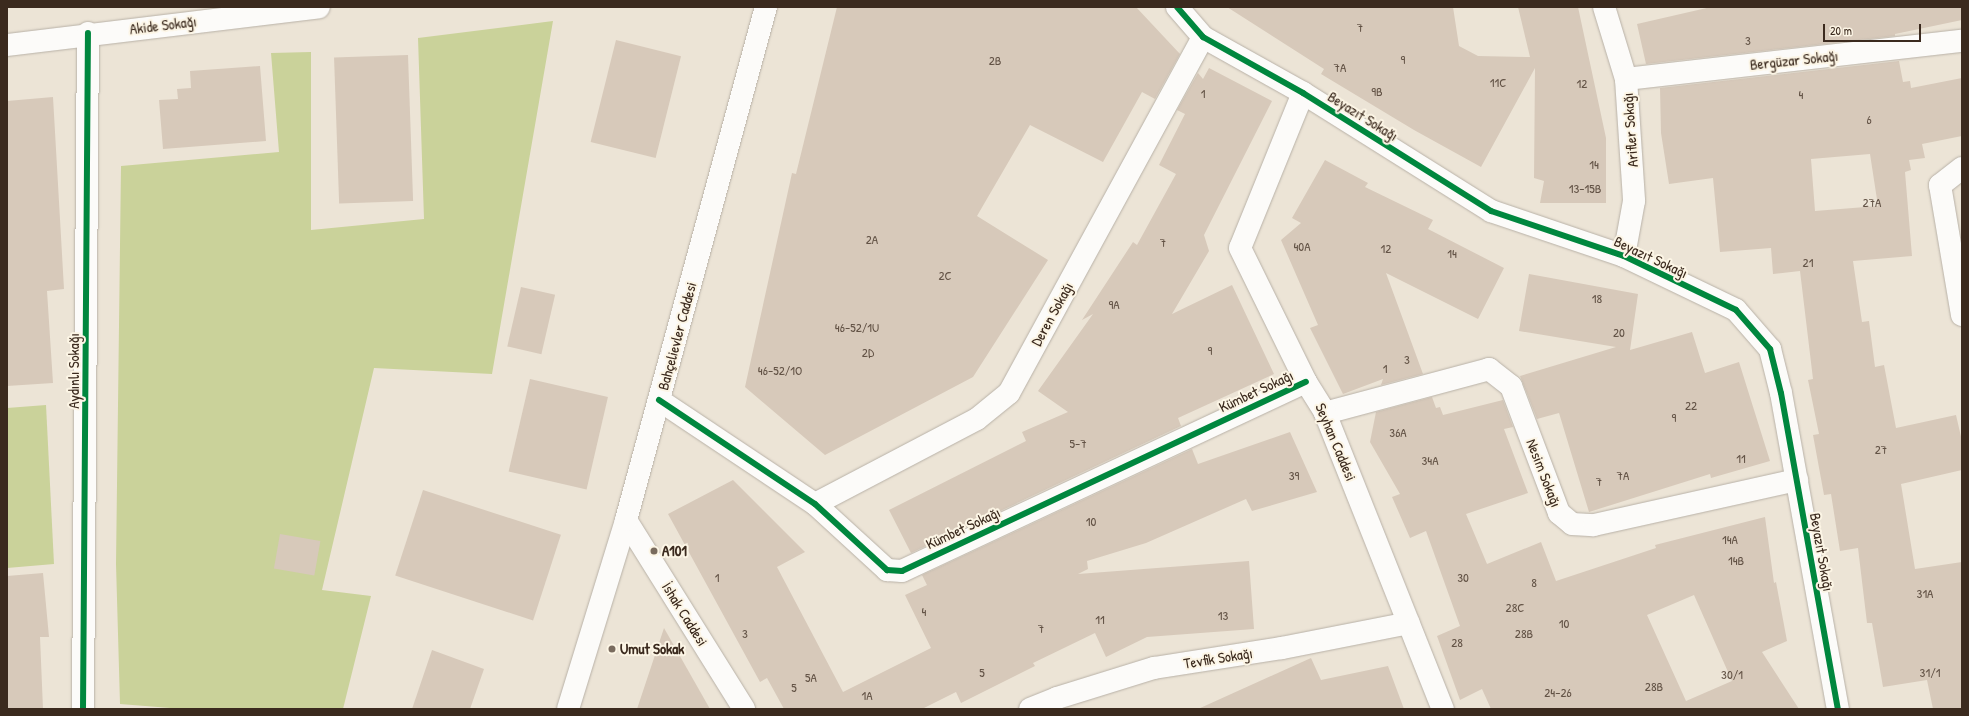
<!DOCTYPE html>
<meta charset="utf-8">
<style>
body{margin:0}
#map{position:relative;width:1969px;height:716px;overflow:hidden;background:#ece4d6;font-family:"Patrick Hand",sans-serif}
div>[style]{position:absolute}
.green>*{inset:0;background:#cad29a}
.building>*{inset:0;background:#d7c9ba;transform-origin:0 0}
.roads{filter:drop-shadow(0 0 1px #b8b1a7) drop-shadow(0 0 1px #b8b1a7)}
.minor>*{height:22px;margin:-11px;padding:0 11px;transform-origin:11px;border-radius:11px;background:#fcfbf9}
.tertiary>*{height:22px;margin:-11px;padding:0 11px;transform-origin:11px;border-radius:11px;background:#fcfbf9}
.secondary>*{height:22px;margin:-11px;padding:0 11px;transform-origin:11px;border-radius:11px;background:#fcfbf9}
.cycleway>*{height:6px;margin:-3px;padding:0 3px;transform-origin:3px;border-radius:3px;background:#00873e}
.dots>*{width:11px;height:11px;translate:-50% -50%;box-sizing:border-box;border:2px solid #fcf5e5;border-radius:50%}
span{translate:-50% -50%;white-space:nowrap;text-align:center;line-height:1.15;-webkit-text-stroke:4px #fcf5e5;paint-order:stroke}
.number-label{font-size:13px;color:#625245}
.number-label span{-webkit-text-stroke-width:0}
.street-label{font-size:15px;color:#3b2a1e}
.poi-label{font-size:15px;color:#3b2a1e;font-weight:700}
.left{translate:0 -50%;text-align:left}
.frame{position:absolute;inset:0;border:8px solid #3b2a1e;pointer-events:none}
.scale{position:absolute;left:1823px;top:24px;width:98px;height:18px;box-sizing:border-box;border:2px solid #3b2a1e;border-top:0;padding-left:5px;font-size:12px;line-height:14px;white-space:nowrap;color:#3b2a1e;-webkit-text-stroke:3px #fcf5e5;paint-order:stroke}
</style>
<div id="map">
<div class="green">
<div style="clip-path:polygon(553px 21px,492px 374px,374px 368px,322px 590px,371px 596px,343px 709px,183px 709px,120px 704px,116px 564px,121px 166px,279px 152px,271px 53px,311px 52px,311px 230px,424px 219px,418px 38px)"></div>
<div style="clip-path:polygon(46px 405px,54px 564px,7px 568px,7px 408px)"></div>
</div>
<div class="building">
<div style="clip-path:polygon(837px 7px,1136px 7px,1180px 54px,1155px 99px,1142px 92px,1103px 162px,1030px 125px,977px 216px,1048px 260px,973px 377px,825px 455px,745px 387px,792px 173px,796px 174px)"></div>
<div style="clip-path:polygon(1227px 7px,1453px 7px,1459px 46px,1478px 56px,1530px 57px,1518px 7px,1578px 7px,1606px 138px,1606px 203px,1540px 203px,1544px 181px,1534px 178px,1535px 68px,1481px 167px,1414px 130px,1321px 74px,1324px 69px)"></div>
<div style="clip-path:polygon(1711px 7px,1962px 7px,1962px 20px,1895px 34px,1895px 36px,1646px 64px,1637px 24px)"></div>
<div style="left:616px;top:40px;width:67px;height:105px;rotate:14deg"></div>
<div style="left:408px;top:55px;width:146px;height:74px;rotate:88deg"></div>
<div style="clip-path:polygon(evenodd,1899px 61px,1903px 82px,1910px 81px,1911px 88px,1962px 78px,1962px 136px,1922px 144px,1925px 158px,1909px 160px,1911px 170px,1905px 172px,1912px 256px,1853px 261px,1862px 322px,1869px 321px,1875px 367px,1884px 365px,1896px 428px,1956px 415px,1962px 441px,1962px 470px,1901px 484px,1915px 569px,1962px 562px,1962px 709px,1933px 709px,1927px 680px,1883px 687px,1872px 623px,1867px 623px,1858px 548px,1840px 551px,1831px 494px,1824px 495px,1813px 435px,1819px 434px,1808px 380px,1813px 379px,1800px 271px,1773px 274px,1771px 248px,1720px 252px,1713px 178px,1669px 184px,1661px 133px,1660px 88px,1899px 61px,1870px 154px,1878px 206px,1815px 211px,1811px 159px,1870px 154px)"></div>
<div style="clip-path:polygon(260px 66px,266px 141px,163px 149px,159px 100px,178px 99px,177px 89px,191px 88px,190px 71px)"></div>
<div style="clip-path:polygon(1209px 68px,1272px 101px,1204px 235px,1209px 251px,1172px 314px,1232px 285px,1274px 374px,1178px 418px,1181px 426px,911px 553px,889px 510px,1026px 441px,1022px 432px,1068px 412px,1038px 391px,1093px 314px,1082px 320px,1133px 242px,1137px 245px,1176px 174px,1159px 165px,1185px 114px,1177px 110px,1198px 73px,1203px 79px)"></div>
<div style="clip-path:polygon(53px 97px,64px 289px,47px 291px,53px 383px,7px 386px,7px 101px)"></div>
<div style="clip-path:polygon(1325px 160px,1368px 183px,1365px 187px,1433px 220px,1428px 229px,1504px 268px,1478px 319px,1386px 273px,1423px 374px,1381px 385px,1383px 379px,1343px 394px,1310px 328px,1318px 325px,1281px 240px,1301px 223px,1292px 218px)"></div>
<div style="clip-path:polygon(1529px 274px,1638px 294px,1630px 350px,1692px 332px,1705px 373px,1739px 362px,1770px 461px,1711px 478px,1710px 474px,1589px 512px,1559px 413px,1537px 419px,1520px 376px,1616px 347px,1519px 331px)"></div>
<div style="left:521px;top:287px;width:35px;height:61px;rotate:13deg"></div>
<div style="left:530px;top:379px;width:80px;height:95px;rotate:13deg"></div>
<div style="clip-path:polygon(evenodd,1432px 397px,1436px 408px,1440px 407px,1443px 415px,1503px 400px,1513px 427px,1504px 429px,1528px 493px,1466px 514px,1487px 564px,1541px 542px,1556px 581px,1656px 548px,1655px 545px,1765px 517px,1774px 583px,1776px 582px,1787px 641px,1762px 652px,1799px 709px,1491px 709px,1482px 689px,1460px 700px,1437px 636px,1460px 626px,1426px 531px,1410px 538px,1392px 497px,1400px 494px,1370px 442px,1376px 412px,1432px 397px,1694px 595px,1732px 681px,1686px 701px,1647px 615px,1694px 595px)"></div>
<div style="clip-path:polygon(1290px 432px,1317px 492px,1252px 511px,1246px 499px,1146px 543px,1087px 561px,1088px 569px,1078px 574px,1249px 561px,1254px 629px,1147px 637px,1106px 657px,1095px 633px,1033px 663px,1035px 666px,961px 703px,956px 692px,922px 709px,784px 709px,767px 678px,760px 682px,668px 514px,733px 480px,805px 552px,777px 567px,843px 692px,931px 648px,905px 595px,927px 585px,922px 575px,1192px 449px,1198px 464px)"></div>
<div style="left:423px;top:490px;width:145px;height:90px;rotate:18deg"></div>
<div style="left:280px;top:534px;width:41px;height:35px;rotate:10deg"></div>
<div style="clip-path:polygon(43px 573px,49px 637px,40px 637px,43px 709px,7px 709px,7px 576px)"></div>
<div style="clip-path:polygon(664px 628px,710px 709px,637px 709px)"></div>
<div style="clip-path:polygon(432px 650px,484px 669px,470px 709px,412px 709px)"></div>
<div style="clip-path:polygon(1311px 658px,1321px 680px,1388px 666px,1404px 709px,1198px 709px)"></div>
</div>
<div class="roads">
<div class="minor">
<div style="left:1604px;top:7px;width:75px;rotate:73deg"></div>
<div style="left:1626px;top:79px;width:122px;rotate:86.2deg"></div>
<div style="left:1634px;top:201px;width:56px;rotate:100.3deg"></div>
<div style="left:7px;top:45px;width:314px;rotate:-6.9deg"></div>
<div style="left:1626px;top:79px;width:338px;rotate:-6.5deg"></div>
<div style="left:1303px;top:93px;width:222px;rotate:32.1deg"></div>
<div style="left:1491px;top:211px;width:140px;rotate:18.7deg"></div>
<div style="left:1624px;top:256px;width:124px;rotate:25.7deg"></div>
<div style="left:1736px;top:310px;width:52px;rotate:48.9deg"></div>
<div style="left:1770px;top:349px;width:45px;rotate:76deg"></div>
<div style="left:1781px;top:393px;width:321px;rotate:79.8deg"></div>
<div style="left:1962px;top:168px;width:28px;rotate:142deg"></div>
<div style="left:1940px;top:185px;width:132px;rotate:80.4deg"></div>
<div style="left:659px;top:400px;width:187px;rotate:33.7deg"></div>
<div style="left:815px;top:504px;width:98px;rotate:42.5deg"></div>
<div style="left:887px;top:570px;width:15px;rotate:4deg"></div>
<div style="left:902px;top:571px;width:446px;rotate:-25.1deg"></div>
<div style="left:1325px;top:413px;width:170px;rotate:-15deg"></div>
<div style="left:1489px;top:369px;width:28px;rotate:38deg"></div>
<div style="left:1511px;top:386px;width:136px;rotate:69.3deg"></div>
<div style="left:1559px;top:513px;width:17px;rotate:40deg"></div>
<div style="left:1572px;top:524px;width:22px;rotate:3deg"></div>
<div style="left:1594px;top:525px;width:208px;rotate:-12.5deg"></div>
<div style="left:815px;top:504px;width:183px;rotate:-27.7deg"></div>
<div style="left:977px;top:419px;width:41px;rotate:-39.1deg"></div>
<div style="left:1009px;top:393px;width:405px;rotate:-61.4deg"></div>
<div style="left:83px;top:709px;width:676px;rotate:-89.58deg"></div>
<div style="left:1030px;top:709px;width:29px;rotate:-22deg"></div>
<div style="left:1057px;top:698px;width:102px;rotate:-17.2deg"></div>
<div style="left:1154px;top:668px;width:130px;rotate:-8.9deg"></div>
<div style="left:1282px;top:648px;width:129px;rotate:-11.1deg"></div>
</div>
<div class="tertiary">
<div style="left:1177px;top:7px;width:40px;rotate:49deg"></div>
<div style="left:1203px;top:37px;width:115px;rotate:29.2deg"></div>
<div style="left:1303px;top:93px;width:167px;rotate:112.1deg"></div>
<div style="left:1240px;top:248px;width:149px;rotate:63.8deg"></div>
<div style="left:1306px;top:382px;width:36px;rotate:58deg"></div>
<div style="left:1325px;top:413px;width:319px;rotate:68.3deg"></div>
<div style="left:626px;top:520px;width:223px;rotate:58deg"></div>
</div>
<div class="secondary">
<div style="left:568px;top:709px;width:198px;rotate:-72.9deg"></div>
<div style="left:626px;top:520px;width:532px;rotate:-74.74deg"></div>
</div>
</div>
<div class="cycleway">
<div style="left:1177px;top:7px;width:40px;rotate:49deg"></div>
<div style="left:1203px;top:37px;width:115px;rotate:29.2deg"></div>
<div style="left:1303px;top:93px;width:222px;rotate:32.1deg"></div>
<div style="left:1491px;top:211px;width:140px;rotate:18.7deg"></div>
<div style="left:1624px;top:256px;width:124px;rotate:25.7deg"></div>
<div style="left:1736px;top:310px;width:52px;rotate:48.9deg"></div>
<div style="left:1770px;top:349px;width:45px;rotate:76deg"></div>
<div style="left:1781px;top:393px;width:321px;rotate:79.8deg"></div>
<div style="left:659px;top:400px;width:187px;rotate:33.7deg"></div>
<div style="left:815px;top:504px;width:98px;rotate:42.5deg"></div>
<div style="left:887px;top:570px;width:15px;rotate:4deg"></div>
<div style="left:902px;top:571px;width:446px;rotate:-25.1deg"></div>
<div style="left:83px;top:709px;width:676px;rotate:-89.58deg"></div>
</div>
<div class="dots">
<div style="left:654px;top:551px;background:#796b5e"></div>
<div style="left:612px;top:649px;background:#796b5e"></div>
</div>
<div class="number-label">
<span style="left:1360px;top:27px">7</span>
<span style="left:1748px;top:40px">3</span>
<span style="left:1403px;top:59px">9</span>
<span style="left:995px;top:60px">2B</span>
<span style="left:1340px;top:67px">7A</span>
<span style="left:1498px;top:82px">11C</span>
<span style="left:1582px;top:83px">12</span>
<span style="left:1377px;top:91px">9B</span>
<span style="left:1203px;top:93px">1</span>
<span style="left:1801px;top:94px">4</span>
<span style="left:1869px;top:119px">6</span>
<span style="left:1594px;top:164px">14</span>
<span style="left:1585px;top:188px">13-15B</span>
<span style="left:1872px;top:202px">27A</span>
<span style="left:872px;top:239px">2A</span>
<span style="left:1163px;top:242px">7</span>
<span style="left:1302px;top:246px">40A</span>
<span style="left:1386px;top:248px">12</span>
<span style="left:1452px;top:253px">14</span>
<span style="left:1808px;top:262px">21</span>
<span style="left:945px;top:275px">2C</span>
<span style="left:1597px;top:298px">18</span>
<span style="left:1114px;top:304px">9A</span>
<span style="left:857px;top:327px">46-52/1U</span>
<span style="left:1619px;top:332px">20</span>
<span style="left:1210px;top:350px">9</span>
<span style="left:868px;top:352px">2D</span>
<span style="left:1407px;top:359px">3</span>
<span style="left:1385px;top:368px">1</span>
<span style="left:780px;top:370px">46-52/1O</span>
<span style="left:1691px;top:405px">22</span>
<span style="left:1674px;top:417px">9</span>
<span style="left:1398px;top:432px">36A</span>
<span style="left:1078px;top:443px">5-7</span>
<span style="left:1881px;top:449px">27</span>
<span style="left:1741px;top:458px">11</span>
<span style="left:1430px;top:460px">34A</span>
<span style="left:1294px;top:475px">39</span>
<span style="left:1623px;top:475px">7A</span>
<span style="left:1599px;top:481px">7</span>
<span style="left:1091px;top:521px">10</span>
<span style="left:1730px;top:539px">14A</span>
<span style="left:1736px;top:560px">14B</span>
<span style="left:717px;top:577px">1</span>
<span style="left:1463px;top:577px">30</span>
<span style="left:1534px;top:582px">8</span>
<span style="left:1925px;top:593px">31A</span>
<span style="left:1515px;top:607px">28C</span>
<span style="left:924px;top:611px">4</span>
<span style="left:1223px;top:615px">13</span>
<span style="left:1100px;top:619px">11</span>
<span style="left:1564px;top:623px">10</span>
<span style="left:1041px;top:628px">7</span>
<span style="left:745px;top:633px">3</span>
<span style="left:1524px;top:633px">28B</span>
<span style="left:1457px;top:642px">28</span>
<span style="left:982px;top:672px">5</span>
<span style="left:1930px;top:672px">31/1</span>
<span style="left:1732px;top:674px">30/1</span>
<span style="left:811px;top:677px">5A</span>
<span style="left:1654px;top:686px">28B</span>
<span style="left:794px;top:687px">5</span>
<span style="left:1558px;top:692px">24-26</span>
<span style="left:867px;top:695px">1A</span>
</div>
<div class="street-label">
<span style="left:163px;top:25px;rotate:-7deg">Akide Sokağı</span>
<span style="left:1794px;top:60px;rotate:-6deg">Bergüzar Sokağı</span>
<span style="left:1363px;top:116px;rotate:32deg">Beyazıt Sokağı</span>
<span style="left:1630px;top:130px;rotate:-94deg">Arifler Sokağı</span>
<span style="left:1651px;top:257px;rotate:25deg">Beyazıt Sokağı</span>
<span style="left:1052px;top:314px;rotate:-61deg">Deren Sokağı</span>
<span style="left:677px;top:336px;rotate:-75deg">Bahçelievler Caddesi</span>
<span style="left:74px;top:371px;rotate:-90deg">Aydınlı Sokağı</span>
<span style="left:1256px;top:391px;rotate:-25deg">Kümbet Sokağı</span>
<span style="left:1336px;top:442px;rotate:67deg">Seyhan Caddesi</span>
<span style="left:1544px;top:473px;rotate:69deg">Nesim Sokağı</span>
<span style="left:963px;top:528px;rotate:-25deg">Kümbet Sokağı</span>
<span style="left:1822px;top:552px;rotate:80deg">Beyazıt Sokağı</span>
<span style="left:685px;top:614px;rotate:58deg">İshak Caddesi</span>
<span style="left:1218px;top:658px;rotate:-9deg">Tevfik Sokağı</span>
</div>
<div class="poi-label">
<span class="left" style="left:662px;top:551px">A101</span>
<span class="left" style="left:620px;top:649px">Umut Sokak</span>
</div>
<div class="frame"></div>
<div class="scale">20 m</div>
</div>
